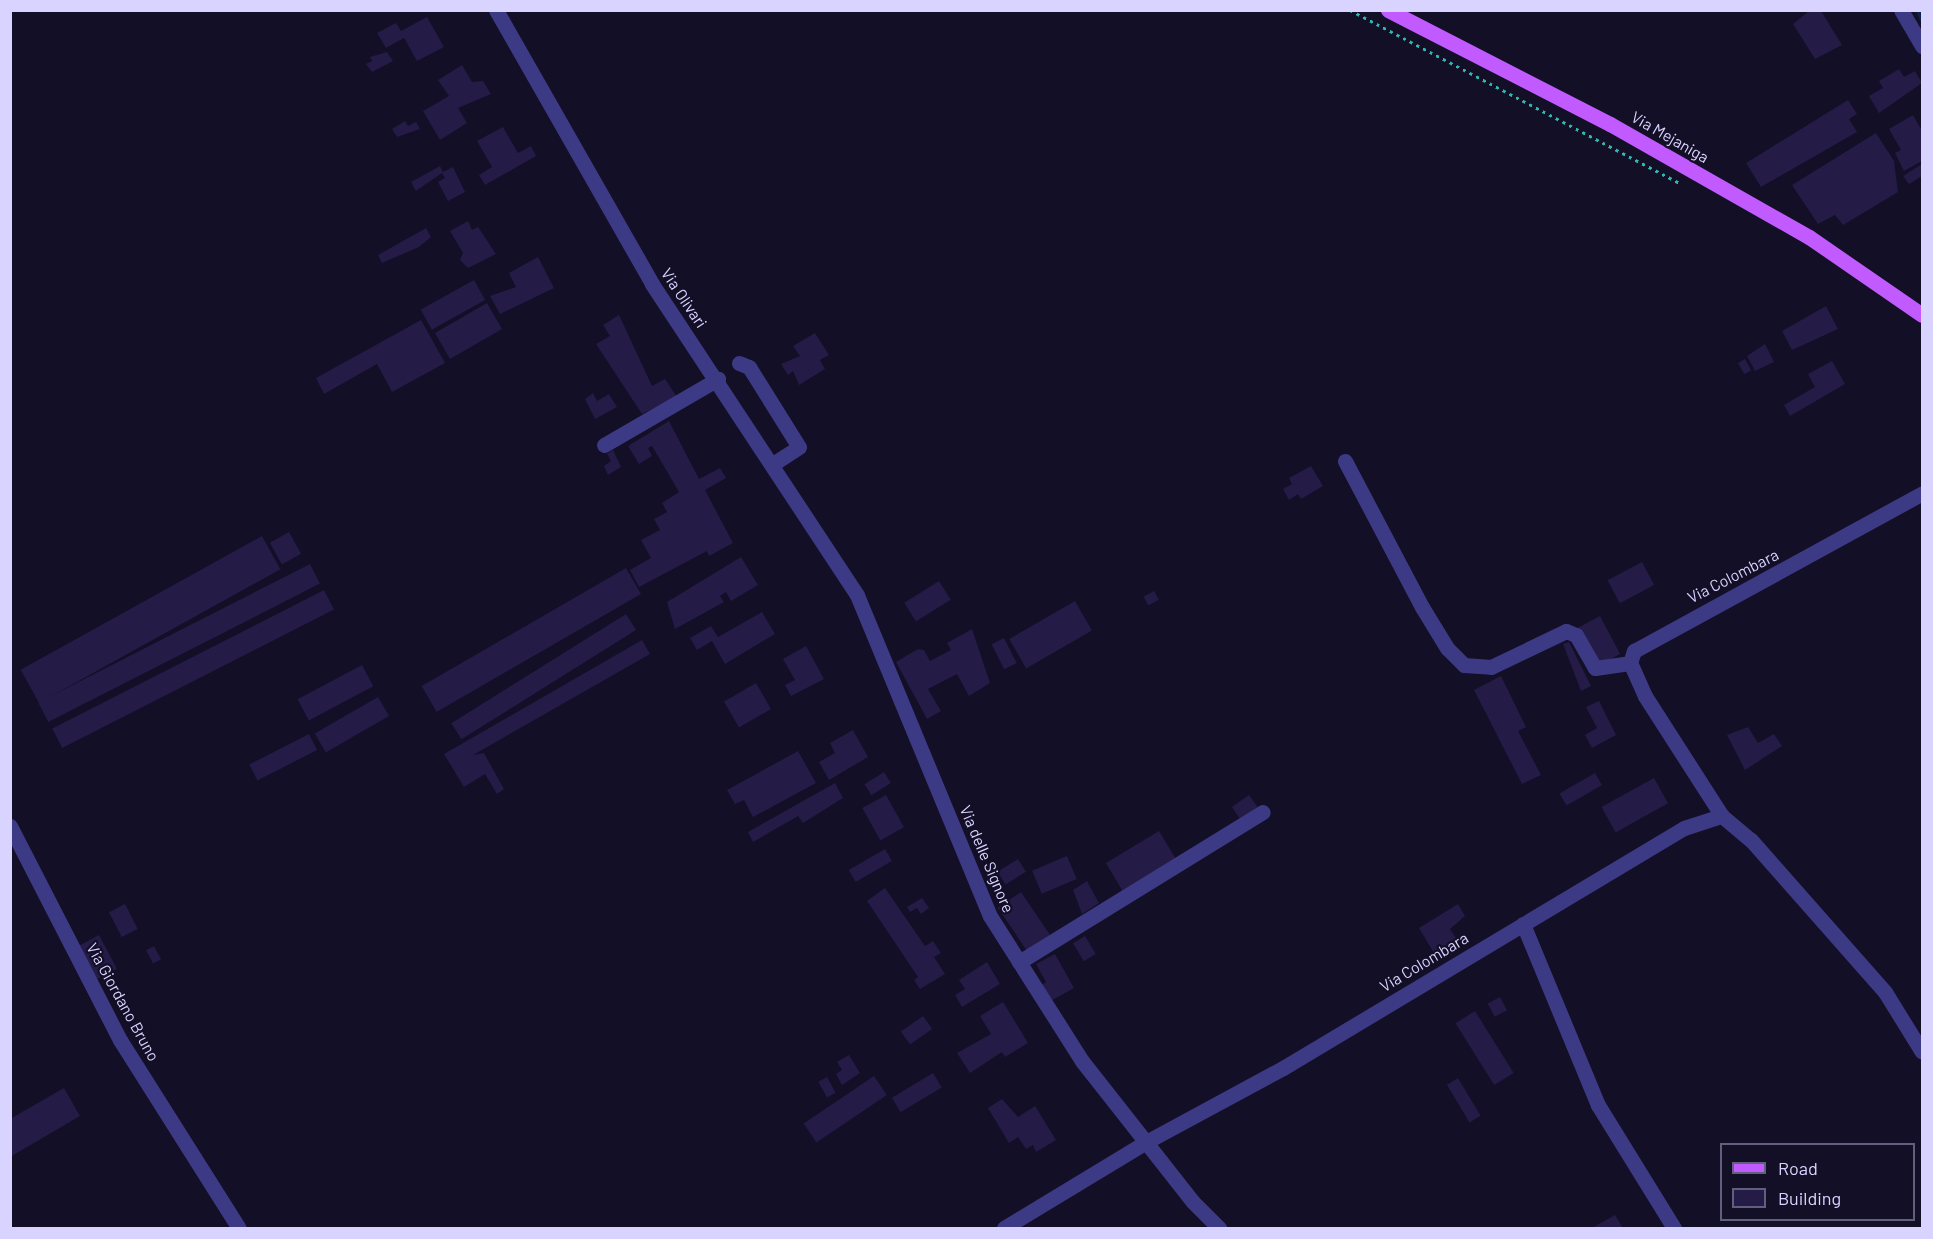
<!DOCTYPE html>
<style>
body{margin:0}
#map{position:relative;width:1933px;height:1239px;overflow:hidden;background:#130f26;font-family:Barlow,sans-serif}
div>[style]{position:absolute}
.stream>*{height:4.5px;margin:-2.25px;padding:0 2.25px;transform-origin:2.25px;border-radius:2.25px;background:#0c2248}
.building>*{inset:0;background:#241b47;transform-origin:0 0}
.path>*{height:3px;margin-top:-1.5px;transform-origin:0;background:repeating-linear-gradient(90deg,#2fb8b0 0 3px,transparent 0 7.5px)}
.minor>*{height:15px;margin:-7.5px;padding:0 7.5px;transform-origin:7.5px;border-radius:7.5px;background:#3d3a85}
.major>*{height:15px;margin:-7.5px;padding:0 7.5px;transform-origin:7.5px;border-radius:7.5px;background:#c25bff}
span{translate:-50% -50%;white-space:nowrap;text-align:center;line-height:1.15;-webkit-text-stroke:4.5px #130f26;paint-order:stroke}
.street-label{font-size:16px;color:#d9d4ff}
.frame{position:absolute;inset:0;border:12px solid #d9d4ff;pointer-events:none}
.legend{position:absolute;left:1720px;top:1143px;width:195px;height:78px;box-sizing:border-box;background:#130f26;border:2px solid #625e7d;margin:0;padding:8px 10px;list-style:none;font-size:18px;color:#d9d4ff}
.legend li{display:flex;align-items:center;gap:12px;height:30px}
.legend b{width:30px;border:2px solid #625e7d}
</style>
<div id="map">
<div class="stream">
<div style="left:1918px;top:10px;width:10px;rotate:66deg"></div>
</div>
<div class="building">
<div style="clip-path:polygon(1810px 10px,1821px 11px,1842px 45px,1815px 59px,1793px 24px)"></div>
<div style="clip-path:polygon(427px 17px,444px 47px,417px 61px,404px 38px,386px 48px,377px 33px,396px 23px,401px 31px)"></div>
<div style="clip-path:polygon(387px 52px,393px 61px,372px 72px,366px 64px,372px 61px,370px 57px)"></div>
<div style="clip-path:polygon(462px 65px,472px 82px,483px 81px,491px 94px,458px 108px,467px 123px,440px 140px,423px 111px,449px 96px,438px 80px)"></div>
<div style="clip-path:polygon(1899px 69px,1904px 77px,1915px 71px,1922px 83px,1879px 113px,1869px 96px,1883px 88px,1879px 81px)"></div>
<div style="clip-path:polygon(1848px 100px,1857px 114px,1849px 119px,1857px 132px,1761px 187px,1746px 163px)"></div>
<div style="clip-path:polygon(1913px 115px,1922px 131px,1922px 161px,1904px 171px,1895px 153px,1901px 150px,1889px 129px)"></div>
<div style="clip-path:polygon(405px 121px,408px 126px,416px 122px,420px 129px,397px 137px,392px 129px)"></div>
<div style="clip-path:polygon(503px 127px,518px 153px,531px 146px,536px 156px,485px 185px,479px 175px,492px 167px,477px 141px)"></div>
<div style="clip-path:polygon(1876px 133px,1894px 161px,1898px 192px,1843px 225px,1835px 215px,1818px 224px,1792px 185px)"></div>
<div style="clip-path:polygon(1922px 164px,1922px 176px,1909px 184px,1903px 176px)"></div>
<div style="clip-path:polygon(440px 166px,443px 172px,453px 167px,465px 192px,448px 201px,438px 182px,445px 178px,442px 173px,416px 191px,411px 182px)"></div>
<div style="clip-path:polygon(468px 221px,472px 230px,478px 227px,496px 254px,468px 268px,460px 260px,463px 253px,450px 231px)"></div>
<div style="clip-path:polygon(426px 228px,431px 237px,419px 247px,382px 263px,378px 255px)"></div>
<div style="clip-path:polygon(538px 257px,554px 288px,500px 314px,490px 296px,516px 287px,509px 273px)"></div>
<div style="left:474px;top:280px;width:23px;height:61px;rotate:61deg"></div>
<div style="left:487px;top:303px;width:30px;height:60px;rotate:60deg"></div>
<div style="clip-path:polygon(1826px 306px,1838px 329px,1792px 350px,1782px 331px)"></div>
<div style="clip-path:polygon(619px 315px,652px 386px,665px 379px,677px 397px,642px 414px,596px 344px,610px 336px,603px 325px)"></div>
<div style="clip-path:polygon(421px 320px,445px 363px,392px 392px,377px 364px,324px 394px,316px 378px)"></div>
<div style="clip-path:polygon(815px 333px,829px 355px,820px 360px,825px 369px,799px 385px,793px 371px,788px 375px,781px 364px,800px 356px,793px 346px)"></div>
<div style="clip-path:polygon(1765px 344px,1774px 362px,1755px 371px,1747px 356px)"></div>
<div style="left:1745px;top:359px;width:13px;height:8px;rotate:61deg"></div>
<div style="clip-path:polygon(1832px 361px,1845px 384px,1790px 416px,1784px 405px,1815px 387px,1808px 374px)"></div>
<div style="clip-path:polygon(593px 393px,597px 401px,609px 394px,617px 407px,595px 419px,585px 399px)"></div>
<div style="clip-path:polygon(669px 421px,699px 479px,720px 468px,726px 478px,705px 490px,733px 543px,709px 556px,707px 551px,639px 587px,630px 570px,651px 558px,641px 540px,660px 530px,654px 519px,667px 512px,662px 503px,679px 492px,652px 446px,648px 448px,652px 456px,639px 464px,628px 446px)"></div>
<div style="clip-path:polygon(613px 450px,621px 467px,608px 475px,604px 466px,611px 461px,607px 454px)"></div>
<div style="clip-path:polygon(1311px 466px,1323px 486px,1301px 499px,1298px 494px,1289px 500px,1283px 489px,1292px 484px,1289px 478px)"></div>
<div style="left:289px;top:532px;width:25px;height:22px;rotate:61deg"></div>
<div style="left:262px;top:536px;width:38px;height:276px;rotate:61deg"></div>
<div style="clip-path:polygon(741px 557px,758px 585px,731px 601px,726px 592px,720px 596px,724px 602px,675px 629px,667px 602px)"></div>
<div style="left:1642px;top:562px;width:26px;height:39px;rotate:62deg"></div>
<div style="left:310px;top:564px;width:22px;height:305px;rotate:63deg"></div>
<div style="left:626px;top:568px;width:30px;height:236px;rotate:60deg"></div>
<div style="left:939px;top:581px;width:22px;height:41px;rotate:58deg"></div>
<div style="left:324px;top:590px;width:22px;height:305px;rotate:63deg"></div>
<div style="left:1154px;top:591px;width:10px;height:12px;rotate:61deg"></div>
<div style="left:1075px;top:601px;width:34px;height:76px;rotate:60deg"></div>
<div style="clip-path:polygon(762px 612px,775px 634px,725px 664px,712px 641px,697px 650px,690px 638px,711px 626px,718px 637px)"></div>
<div style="left:626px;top:614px;width:19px;height:206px;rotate:58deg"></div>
<div style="left:1600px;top:616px;width:43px;height:26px;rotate:62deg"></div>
<div style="clip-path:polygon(972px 629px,990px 683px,969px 696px,957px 674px,928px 689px,941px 711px,927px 719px,896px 662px,918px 649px,924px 650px,930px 661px,951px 650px,947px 643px)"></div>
<div style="left:1004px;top:638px;width:28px;height:14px;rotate:63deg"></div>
<div style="clip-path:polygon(642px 640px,650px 654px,473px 755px,484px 753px,504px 789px,497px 794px,485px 774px,464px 787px,444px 754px)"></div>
<div style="clip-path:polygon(1569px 642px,1591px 686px,1581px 691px,1563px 644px)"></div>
<div style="clip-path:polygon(806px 646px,824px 679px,791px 696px,785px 685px,795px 680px,783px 659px)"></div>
<div style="left:362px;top:665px;width:24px;height:73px;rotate:62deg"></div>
<div style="clip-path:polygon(1501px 676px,1526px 727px,1518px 731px,1541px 775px,1522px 784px,1474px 690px)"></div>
<div style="left:756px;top:683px;width:30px;height:37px;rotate:60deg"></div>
<div style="left:378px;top:697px;width:22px;height:73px;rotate:60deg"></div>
<div style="clip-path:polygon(1599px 701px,1616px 735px,1592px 748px,1585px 735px,1597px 728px,1586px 707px)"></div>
<div style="clip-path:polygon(1748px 727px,1758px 743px,1774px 734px,1782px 746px,1745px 770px,1727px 735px)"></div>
<div style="clip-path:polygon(853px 730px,868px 757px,829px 780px,819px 762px,835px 753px,830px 743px)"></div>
<div style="left:309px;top:734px;width:18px;height:67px;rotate:63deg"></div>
<div style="clip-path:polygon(798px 751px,816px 783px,753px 817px,744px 800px,735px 804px,727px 790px)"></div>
<div style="left:884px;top:772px;width:13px;height:23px;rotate:58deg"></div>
<div style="left:1595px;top:773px;width:14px;height:41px;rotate:60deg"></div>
<div style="left:1654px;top:778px;width:29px;height:60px;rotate:61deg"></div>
<div style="clip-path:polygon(835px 783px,843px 798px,803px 823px,798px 816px,753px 842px,748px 832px)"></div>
<div style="left:886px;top:795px;width:37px;height:27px;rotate:61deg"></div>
<div style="left:1249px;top:795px;width:16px;height:21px;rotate:55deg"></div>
<div style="left:1159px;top:831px;width:33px;height:62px;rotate:59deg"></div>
<div style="left:885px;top:849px;width:14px;height:42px;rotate:60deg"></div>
<div style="left:1067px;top:856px;width:25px;height:38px;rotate:67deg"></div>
<div style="left:1018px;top:859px;width:15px;height:24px;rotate:58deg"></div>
<div style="clip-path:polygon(1087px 881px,1099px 903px,1082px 914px,1073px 890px)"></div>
<div style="clip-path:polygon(885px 888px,925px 946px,933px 941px,941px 953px,934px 957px,945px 974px,920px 989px,914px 980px,918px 977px,867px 901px)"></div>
<div style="left:1021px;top:892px;width:55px;height:28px;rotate:56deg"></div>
<div style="clip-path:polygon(922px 898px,929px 908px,921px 914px,917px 908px,910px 912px,907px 907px)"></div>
<div style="left:125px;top:904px;width:28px;height:18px;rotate:63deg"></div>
<div style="clip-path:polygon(1458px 904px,1465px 916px,1450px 929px,1460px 944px,1437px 958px,1419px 928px)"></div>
<div style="left:99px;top:935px;width:38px;height:27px;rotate:62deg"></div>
<div style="left:1085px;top:936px;width:21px;height:14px;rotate:59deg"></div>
<div style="left:154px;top:946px;width:15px;height:9px;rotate:62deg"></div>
<div style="clip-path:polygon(1055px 954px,1074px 988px,1049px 1002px,1040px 986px,1046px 982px,1036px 964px)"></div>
<div style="clip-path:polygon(987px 962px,1000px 984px,962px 1007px,955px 995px,965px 989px,959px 980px)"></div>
<div style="left:1500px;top:997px;width:15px;height:14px;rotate:62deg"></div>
<div style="clip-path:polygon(1003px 1002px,1028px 1043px,1005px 1057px,1002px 1052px,970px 1073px,957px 1053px,991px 1034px,980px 1016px)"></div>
<div style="left:1475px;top:1011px;width:73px;height:23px;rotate:58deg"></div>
<div style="left:923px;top:1016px;width:16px;height:27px;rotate:55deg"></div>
<div style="clip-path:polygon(849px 1055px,860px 1073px,842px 1085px,836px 1074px,842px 1070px,837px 1062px)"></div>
<div style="left:933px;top:1073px;width:17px;height:48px;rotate:59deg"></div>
<div style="left:874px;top:1076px;width:23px;height:85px;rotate:56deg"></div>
<div style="left:827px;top:1077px;width:18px;height:10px;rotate:61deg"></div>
<div style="left:1458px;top:1078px;width:44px;height:13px;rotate:59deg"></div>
<div style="clip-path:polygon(64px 1088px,80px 1116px,10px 1157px,10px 1119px)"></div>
<div style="clip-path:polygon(1002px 1099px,1018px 1117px,1035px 1106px,1056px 1140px,1036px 1152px,1033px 1145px,1026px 1149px,1018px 1137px,1009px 1143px,988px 1108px)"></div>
<div style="clip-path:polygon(1615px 1215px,1623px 1228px,1592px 1228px)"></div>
</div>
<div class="path">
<div style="left:1350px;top:10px;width:374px;rotate:27.7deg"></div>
</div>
<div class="minor">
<div style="left:496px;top:10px;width:315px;rotate:60.3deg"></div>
<div style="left:652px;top:284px;width:372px;rotate:56.6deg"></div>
<div style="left:857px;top:595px;width:347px;rotate:67.5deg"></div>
<div style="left:990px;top:916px;width:172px;rotate:57.6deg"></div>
<div style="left:1082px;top:1061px;width:179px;rotate:51.8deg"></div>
<div style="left:1193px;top:1202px;width:37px;rotate:45deg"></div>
<div style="left:1901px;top:10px;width:42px;rotate:59.7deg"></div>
<div style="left:739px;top:363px;width:11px;rotate:22deg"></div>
<div style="left:749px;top:367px;width:94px;rotate:58deg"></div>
<div style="left:799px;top:447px;width:31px;rotate:147deg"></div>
<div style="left:604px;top:445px;width:132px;rotate:-30.1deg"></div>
<div style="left:1345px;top:461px;width:165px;rotate:62.2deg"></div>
<div style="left:1422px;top:607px;width:48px;rotate:58.6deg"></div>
<div style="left:1447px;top:648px;width:24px;rotate:45deg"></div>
<div style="left:1464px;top:665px;width:27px;rotate:4deg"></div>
<div style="left:1491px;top:667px;width:83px;rotate:-25.6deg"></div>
<div style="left:1566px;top:631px;width:11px;rotate:22deg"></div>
<div style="left:1576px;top:635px;width:38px;rotate:60deg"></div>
<div style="left:1595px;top:668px;width:35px;rotate:-8deg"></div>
<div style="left:1722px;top:816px;width:143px;rotate:-122.7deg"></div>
<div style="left:1645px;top:696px;width:36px;rotate:-114deg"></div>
<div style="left:1630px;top:663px;width:13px;rotate:-72deg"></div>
<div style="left:1634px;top:651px;width:328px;rotate:-28.7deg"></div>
<div style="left:10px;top:826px;width:241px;rotate:62.8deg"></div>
<div style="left:120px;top:1040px;width:222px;rotate:57.7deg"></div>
<div style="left:1523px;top:924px;width:196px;rotate:67.5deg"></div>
<div style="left:1598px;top:1105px;width:145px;rotate:58.3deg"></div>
<div style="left:1019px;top:962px;width:286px;rotate:-31.6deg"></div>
<div style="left:1004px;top:1228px;width:166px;rotate:-31.2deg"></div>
<div style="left:1146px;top:1142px;width:156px;rotate:-28.4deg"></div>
<div style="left:1283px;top:1068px;width:467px;rotate:-30.9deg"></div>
<div style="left:1684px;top:828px;width:40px;rotate:-18deg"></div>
<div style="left:1722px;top:816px;width:38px;rotate:40deg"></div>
<div style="left:1751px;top:840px;width:203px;rotate:48.6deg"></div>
<div style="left:1885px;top:992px;width:70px;rotate:58.3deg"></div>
</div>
<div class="major">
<div style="left:1388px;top:10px;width:250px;rotate:27.2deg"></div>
<div style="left:1610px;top:124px;width:229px;rotate:29.6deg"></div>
<div style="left:1809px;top:237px;width:137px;rotate:34.6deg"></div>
</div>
<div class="street-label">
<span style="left:1670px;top:137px;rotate:30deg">Via Mejaniga</span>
<span style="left:684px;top:298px;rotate:56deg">Via Olivari</span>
<span style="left:1733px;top:576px;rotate:-27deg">Via Colombara</span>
<span style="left:987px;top:859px;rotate:67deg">Via delle Signore</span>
<span style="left:1424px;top:962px;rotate:-31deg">Via Colombara</span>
<span style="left:123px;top:1002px;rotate:61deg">Via Giordano Bruno</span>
</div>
<div class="frame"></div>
<ul class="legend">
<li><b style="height:8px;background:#c25bff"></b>Road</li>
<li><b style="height:16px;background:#241b47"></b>Building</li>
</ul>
</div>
